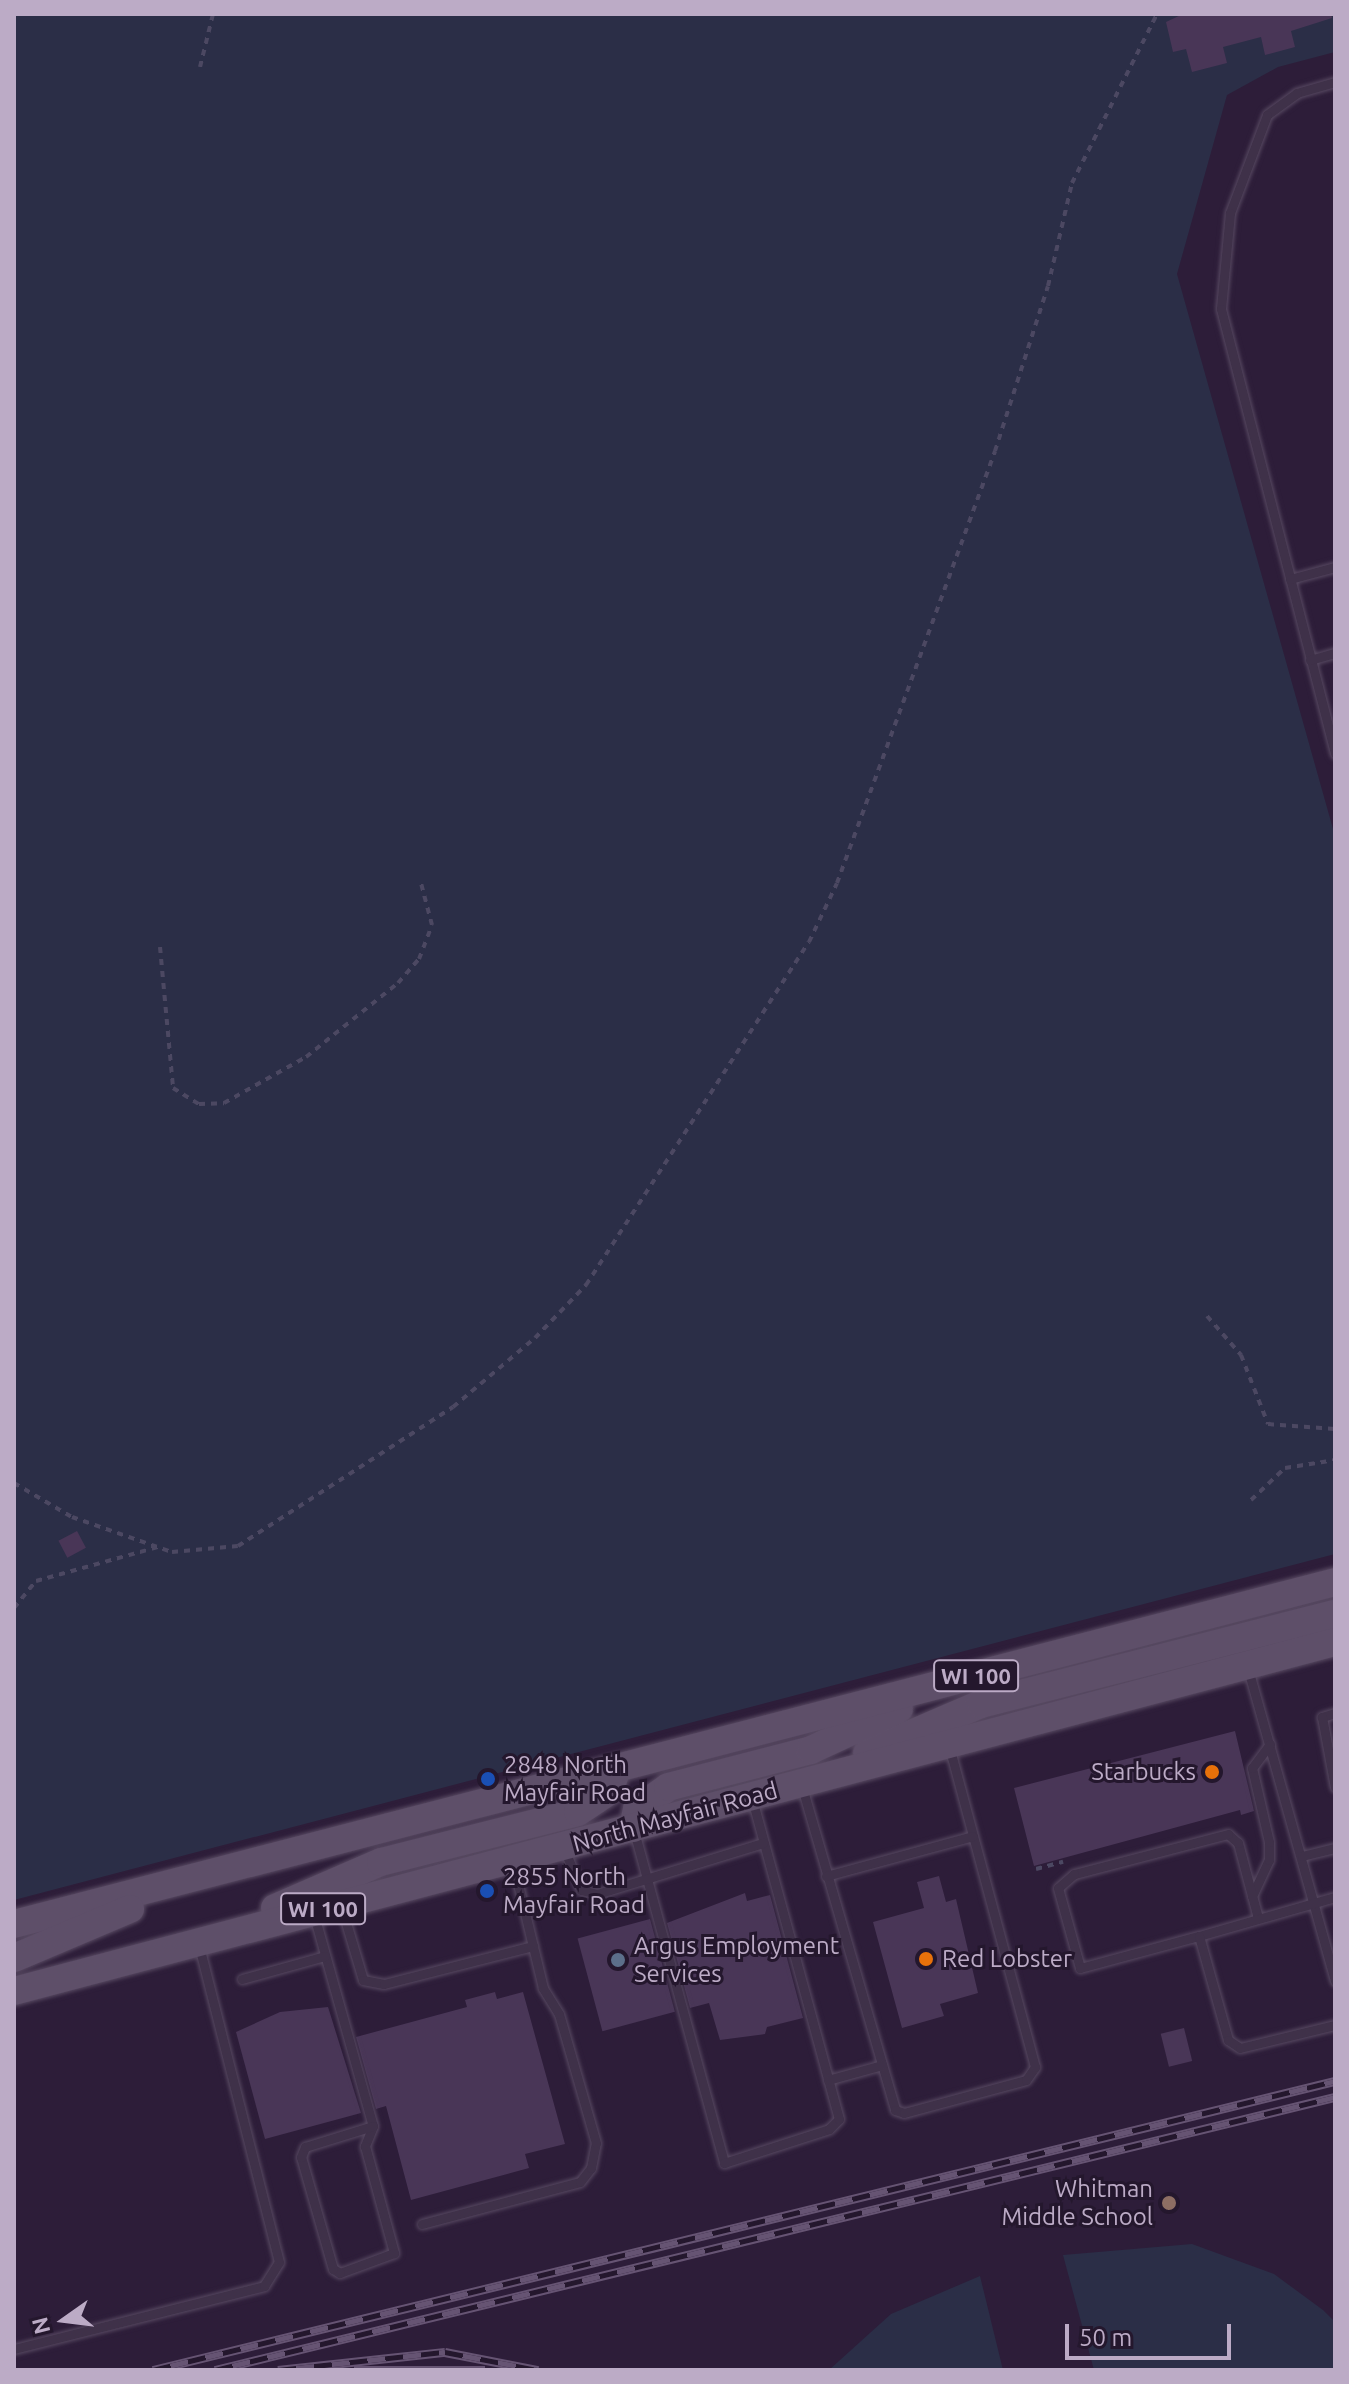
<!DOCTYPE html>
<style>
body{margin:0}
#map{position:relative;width:1349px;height:2384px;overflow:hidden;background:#2d1d39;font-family:Ubuntu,sans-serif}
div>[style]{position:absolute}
.green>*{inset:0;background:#2b2e47}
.building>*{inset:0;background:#493657;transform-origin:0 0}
.path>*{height:4px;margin-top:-2px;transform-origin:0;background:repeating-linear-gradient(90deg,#4c4862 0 6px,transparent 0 12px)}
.roads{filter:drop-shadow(0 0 2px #574961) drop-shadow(0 0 2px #574961)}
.service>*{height:9px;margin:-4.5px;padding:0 4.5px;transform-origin:4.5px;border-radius:4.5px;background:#3f3149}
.primary>*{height:28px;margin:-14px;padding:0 14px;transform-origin:14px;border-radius:14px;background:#5e4f69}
.rail>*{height:9px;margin-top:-4.5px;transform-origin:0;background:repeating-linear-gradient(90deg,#24172d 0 18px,#665473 0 36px);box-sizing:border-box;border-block:2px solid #665473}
.dots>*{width:22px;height:22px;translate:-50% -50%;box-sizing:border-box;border:4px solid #24172d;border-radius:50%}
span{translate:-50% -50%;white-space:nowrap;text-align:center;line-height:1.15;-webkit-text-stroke:6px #24172d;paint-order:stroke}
.shield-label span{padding:2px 6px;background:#24172d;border:2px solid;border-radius:6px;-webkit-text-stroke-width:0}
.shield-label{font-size:22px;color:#bcabc6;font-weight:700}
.poi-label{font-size:24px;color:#bcabc6}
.left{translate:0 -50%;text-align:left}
.right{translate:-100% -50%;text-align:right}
.street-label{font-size:24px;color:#bcabc6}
.frame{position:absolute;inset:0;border:16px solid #bcabc6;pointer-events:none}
.north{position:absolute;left:24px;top:2280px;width:80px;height:80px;-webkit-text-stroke:6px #24172d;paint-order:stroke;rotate:256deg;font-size:22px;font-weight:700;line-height:32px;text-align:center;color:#bcabc6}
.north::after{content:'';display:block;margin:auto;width:28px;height:36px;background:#bcabc6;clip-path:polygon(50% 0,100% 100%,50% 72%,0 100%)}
.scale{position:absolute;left:1065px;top:2324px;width:166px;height:36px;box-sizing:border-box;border:4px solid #bcabc6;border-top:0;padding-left:10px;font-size:24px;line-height:28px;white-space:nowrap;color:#bcabc6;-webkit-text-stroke:6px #24172d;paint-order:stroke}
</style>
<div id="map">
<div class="green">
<div style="clip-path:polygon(14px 14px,1335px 14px,1335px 52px,1278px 67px,1227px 95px,1177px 274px,1335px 836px,1335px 1554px,14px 1900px)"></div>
<div style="clip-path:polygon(1192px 2244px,1274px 2274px,1323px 2310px,1335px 2322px,1335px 2370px,1094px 2370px,1063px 2255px)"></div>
<div style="clip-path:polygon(980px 2276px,1003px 2370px,829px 2370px,891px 2314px)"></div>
</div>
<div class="building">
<div style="clip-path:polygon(1183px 14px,1331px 14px,1332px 18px,1291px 31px,1295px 47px,1265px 55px,1261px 37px,1223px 47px,1227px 63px,1192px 72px,1186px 49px,1173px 52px,1166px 22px)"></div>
<div style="left:77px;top:1531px;width:19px;height:21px;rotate:62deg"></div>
<div style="clip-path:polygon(1235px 1731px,1254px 1811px,1241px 1815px,1240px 1810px,1034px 1866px,1014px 1788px)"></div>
<div style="clip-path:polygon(939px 1876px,946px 1902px,956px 1899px,978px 1993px,940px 2004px,944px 2016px,902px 2028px,873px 1922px,924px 1908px,917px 1882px)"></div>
<div style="clip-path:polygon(745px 1893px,747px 1901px,770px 1895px,803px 2018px,767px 2027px,765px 2034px,720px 2040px,709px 2003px,690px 2008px,667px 1923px)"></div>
<div style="left:650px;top:1919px;width:96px;height:75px;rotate:75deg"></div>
<div style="clip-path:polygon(495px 1992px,497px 1999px,523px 1992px,565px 2144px,525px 2154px,529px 2168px,411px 2200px,386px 2106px,376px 2109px,356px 2037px,467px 2007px,465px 2000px)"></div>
<div style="clip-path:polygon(328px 2007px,361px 2113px,265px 2139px,236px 2032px,280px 2012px)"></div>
<div style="left:1184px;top:2028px;width:34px;height:24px;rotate:76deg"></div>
</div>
<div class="path">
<div style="left:200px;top:67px;width:55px;rotate:-76.2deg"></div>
<div style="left:160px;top:947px;width:142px;rotate:84.7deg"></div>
<div style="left:173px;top:1088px;width:31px;rotate:32deg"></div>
<div style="left:199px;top:1104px;width:25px;rotate:-2deg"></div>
<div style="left:224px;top:1103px;width:94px;rotate:-29.3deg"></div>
<div style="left:306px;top:1057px;width:118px;rotate:-38.8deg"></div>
<div style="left:398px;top:983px;width:32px;rotate:-49deg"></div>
<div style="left:419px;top:959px;width:36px;rotate:-69deg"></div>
<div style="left:432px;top:925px;width:43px;rotate:-104.7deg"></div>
<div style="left:1207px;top:1316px;width:52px;rotate:48.9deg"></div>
<div style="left:1241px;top:1355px;width:74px;rotate:68.6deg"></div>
<div style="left:1268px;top:1424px;width:67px;rotate:4.3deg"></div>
<div style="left:14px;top:1483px;width:67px;rotate:30.4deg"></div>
<div style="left:72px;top:1517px;width:106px;rotate:19.3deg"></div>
<div style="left:172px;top:1552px;width:66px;rotate:-5.2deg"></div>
<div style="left:238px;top:1546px;width:256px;rotate:-32.9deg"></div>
<div style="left:453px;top:1407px;width:107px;rotate:-40.1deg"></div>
<div style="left:535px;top:1338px;width:74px;rotate:-46.1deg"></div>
<div style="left:586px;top:1285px;width:409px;rotate:-57deg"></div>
<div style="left:809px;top:942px;width:65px;rotate:-64.6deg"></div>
<div style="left:837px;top:883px;width:460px;rotate:-69.9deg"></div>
<div style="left:995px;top:451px;width:173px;rotate:-72.2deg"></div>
<div style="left:1048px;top:286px;width:106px;rotate:-76.9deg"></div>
<div style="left:1072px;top:183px;width:189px;rotate:-63.3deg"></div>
<div style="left:1251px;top:1500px;width:47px;rotate:-43.3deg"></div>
<div style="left:1285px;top:1468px;width:51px;rotate:-9.1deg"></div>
<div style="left:14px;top:1608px;width:35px;rotate:-51deg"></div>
<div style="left:36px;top:1581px;width:127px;rotate:-15.6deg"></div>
<div style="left:1036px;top:1869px;width:28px;rotate:-15deg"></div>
</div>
<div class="roads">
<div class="service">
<div style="left:1335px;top:82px;width:40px;rotate:164deg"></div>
<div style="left:1297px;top:93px;width:37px;rotate:144deg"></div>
<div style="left:1267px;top:115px;width:105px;rotate:110.7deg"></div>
<div style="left:1230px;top:213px;width:96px;rotate:95.4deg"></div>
<div style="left:1221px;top:309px;width:459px;rotate:75.6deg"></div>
<div style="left:1290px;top:579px;width:47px;rotate:-14.9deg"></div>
<div style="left:1310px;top:660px;width:26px;rotate:-16deg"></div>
<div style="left:1248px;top:1669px;width:324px;rotate:74.4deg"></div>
<div style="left:1335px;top:1713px;width:14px;rotate:163deg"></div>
<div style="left:1322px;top:1717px;width:71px;rotate:79.5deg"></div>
<div style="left:802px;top:1787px;width:336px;rotate:73.9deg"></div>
<div style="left:895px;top:2110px;width:9px;rotate:18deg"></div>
<div style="left:904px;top:2113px;width:126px;rotate:-15.1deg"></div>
<div style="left:1026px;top:2080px;width:16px;rotate:-55deg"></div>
<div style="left:1035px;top:2067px;width:331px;rotate:-105deg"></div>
<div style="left:634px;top:1831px;width:344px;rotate:74.8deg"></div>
<div style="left:724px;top:2163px;width:110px;rotate:-17.9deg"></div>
<div style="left:829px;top:2129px;width:14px;rotate:-45deg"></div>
<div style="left:839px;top:2119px;width:333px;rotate:-105.2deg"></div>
<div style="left:565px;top:1851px;width:42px;rotate:67.7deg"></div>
<div style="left:581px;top:1890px;width:16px;rotate:14deg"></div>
<div style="left:597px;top:1894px;width:174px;rotate:-17.1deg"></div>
<div style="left:1302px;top:1856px;width:34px;rotate:-14deg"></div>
<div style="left:826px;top:1876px;width:152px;rotate:-15.2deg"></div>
<div style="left:1252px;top:1896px;width:40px;rotate:-65deg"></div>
<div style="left:1269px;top:1860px;width:18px;rotate:-90deg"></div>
<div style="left:1269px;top:1842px;width:76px;rotate:-102.9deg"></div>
<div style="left:1252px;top:1768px;width:30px;rotate:-53deg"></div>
<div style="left:342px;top:1909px;width:74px;rotate:73.5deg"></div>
<div style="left:363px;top:1980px;width:21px;rotate:11deg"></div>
<div style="left:384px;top:1984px;width:154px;rotate:-14.3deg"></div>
<div style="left:314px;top:1915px;width:219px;rotate:74.4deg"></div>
<div style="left:373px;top:2126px;width:22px;rotate:112deg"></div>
<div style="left:365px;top:2146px;width:111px;rotate:74.8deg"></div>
<div style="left:394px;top:2253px;width:58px;rotate:159.7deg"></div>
<div style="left:340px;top:2273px;width:8px;rotate:-150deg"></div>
<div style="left:333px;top:2269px;width:116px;rotate:-105.9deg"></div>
<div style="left:301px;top:2157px;width:11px;rotate:-68deg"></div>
<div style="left:305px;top:2147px;width:71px;rotate:-17.2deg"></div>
<div style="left:1258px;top:1918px;width:78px;rotate:-104.9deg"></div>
<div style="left:1238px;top:1843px;width:13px;rotate:-138deg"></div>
<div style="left:1228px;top:1834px;width:159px;rotate:165.4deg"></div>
<div style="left:1074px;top:1874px;width:21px;rotate:139deg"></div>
<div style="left:1058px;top:1888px;width:83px;rotate:74.6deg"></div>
<div style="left:1080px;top:1968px;width:123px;rotate:-15.1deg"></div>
<div style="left:1199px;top:1936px;width:141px;rotate:-16deg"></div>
<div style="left:1199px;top:1936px;width:108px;rotate:74.4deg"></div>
<div style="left:1228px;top:2040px;width:14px;rotate:34deg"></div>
<div style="left:1240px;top:2048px;width:98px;rotate:-13.6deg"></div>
<div style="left:242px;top:1979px;width:86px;rotate:-15.5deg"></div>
<div style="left:828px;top:2080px;width:56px;rotate:-15.5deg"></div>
<div style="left:422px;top:2224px;width:163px;rotate:-14.9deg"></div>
<div style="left:580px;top:2182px;width:18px;rotate:-52deg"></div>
<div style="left:591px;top:2168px;width:25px;rotate:-79deg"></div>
<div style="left:596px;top:2143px;width:134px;rotate:-106deg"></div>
<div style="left:559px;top:2014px;width:31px;rotate:-122deg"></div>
<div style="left:543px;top:1988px;width:129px;rotate:-103.5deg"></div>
<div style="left:14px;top:2349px;width:258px;rotate:-14.1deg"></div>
<div style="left:264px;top:2286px;width:28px;rotate:-58deg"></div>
<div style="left:279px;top:2262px;width:326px;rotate:-104.2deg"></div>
</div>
<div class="primary">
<div style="left:867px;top:1753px;width:124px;rotate:-23.3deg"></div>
<div style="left:981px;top:1704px;width:365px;rotate:-14.3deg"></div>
<div style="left:633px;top:1828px;width:19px;rotate:-78deg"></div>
<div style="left:637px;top:1809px;width:38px;rotate:-35deg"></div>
<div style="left:668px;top:1787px;width:148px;rotate:-14.5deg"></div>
<div style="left:811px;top:1750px;width:97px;rotate:-25deg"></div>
<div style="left:275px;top:1908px;width:116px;rotate:-23.5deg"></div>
<div style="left:381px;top:1862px;width:203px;rotate:-14.2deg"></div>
<div style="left:578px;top:1812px;width:37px;rotate:-34deg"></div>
<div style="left:609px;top:1791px;width:23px;rotate:-70deg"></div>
<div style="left:14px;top:1924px;width:1365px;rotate:-14.51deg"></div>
<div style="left:14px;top:1958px;width:126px;rotate:-22.9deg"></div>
<div style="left:14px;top:1991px;width:1366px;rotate:-14.8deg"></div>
</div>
</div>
<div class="rail">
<div style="left:153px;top:2370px;width:1217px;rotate:-13.74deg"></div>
<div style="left:215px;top:2370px;width:1153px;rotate:-13.7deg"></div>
<div style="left:278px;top:2370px;width:168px;rotate:-6.2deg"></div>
<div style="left:445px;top:2352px;width:95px;rotate:11deg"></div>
<div style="left:354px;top:2370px;width:131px"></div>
</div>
<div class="dots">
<div style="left:1212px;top:1772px;background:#e8710a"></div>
<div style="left:488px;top:1779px;background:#1a4fb4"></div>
<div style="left:487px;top:1891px;background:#1a4fb4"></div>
<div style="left:926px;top:1959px;background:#e8710a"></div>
<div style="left:618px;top:1960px;background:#5c6f8a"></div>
<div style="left:1169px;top:2203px;background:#8d6e63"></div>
</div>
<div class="shield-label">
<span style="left:976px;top:1676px">WI 100</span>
<span style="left:323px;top:1909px">WI 100</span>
</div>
<div class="poi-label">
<span class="left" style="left:504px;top:1779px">2848 North<br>Mayfair Road</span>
<span class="right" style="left:1196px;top:1772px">Starbucks</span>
<span class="left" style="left:503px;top:1891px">2855 North<br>Mayfair Road</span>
<span class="left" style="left:634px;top:1960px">Argus Employment<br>Services</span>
<span class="left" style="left:942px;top:1959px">Red Lobster</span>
<span class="right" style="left:1153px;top:2203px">Whitman<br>Middle School</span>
</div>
<div class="street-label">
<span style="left:675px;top:1817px;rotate:-15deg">North Mayfair Road</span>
</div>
<div class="frame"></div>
<div class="north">N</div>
<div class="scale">50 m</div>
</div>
